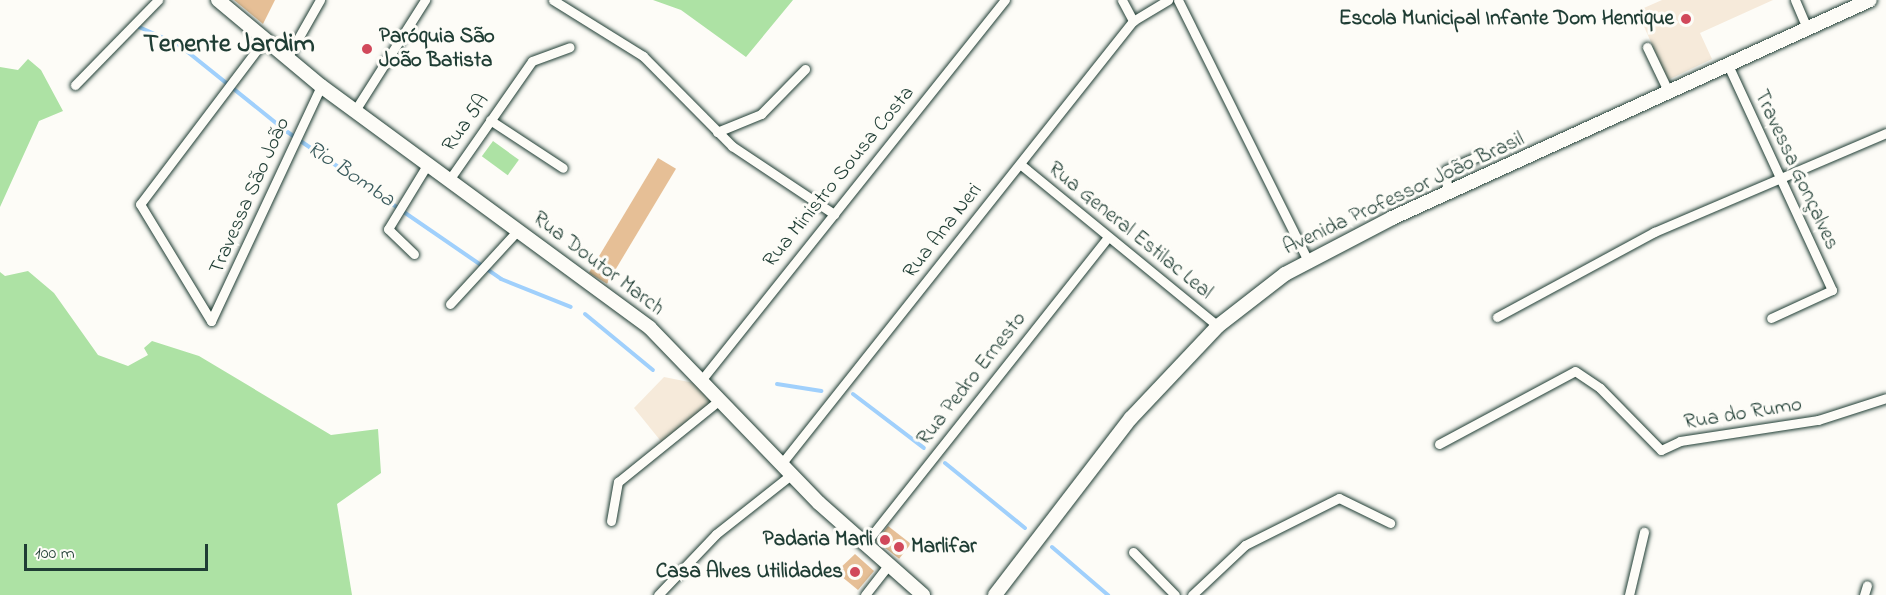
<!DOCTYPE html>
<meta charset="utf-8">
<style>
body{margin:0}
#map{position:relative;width:1886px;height:595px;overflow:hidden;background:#fdfcf7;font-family:"Indie Flower",sans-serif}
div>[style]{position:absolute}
.built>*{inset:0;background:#f6eada}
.green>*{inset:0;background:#ade2a4;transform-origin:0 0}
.stream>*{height:4px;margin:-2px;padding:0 2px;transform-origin:2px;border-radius:2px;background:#a0d0fc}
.building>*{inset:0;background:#e6bf96;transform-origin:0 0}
.roads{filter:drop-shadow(0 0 2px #1f3d34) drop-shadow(0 0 2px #1f3d34)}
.minor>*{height:9px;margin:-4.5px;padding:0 4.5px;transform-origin:4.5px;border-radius:4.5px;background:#fdfcf7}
.secondary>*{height:14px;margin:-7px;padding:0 7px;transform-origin:7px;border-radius:7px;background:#fdfcf7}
.dots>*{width:16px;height:16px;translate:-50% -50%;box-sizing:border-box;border:3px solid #fdfcf7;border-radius:50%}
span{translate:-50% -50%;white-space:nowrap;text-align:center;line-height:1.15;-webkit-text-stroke:6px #fdfcf7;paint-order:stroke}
.poi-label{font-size:21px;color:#1f3d34;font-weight:700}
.right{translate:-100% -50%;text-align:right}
.left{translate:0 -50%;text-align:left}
.street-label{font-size:21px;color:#1f3d34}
.water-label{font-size:22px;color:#395a5c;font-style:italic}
.district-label{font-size:27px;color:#1f3d34;font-weight:700}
.scale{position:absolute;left:24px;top:544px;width:184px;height:27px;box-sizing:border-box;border:3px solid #1f3d34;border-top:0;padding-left:8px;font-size:18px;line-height:21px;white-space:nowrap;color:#1f3d34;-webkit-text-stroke:4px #fdfcf7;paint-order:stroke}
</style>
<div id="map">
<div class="built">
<div style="clip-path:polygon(1662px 0,1773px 0,1700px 33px,1712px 59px,1668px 80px,1637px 11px)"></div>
<div style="clip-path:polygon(664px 377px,694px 383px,711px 402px,664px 445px,634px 408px)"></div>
</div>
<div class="green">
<div style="clip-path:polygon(653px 0,793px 0,746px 57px,681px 10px)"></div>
<div style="clip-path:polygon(28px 59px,41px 70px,63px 111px,39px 121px,0 207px,0 67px,18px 70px)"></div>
<div style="left:493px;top:141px;width:32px;height:19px;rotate:36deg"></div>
<div style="clip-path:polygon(28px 271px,54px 293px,98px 355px,128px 366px,148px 355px,144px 348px,152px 341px,199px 356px,331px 435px,378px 429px,381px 473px,337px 504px,352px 595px,0 595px,0 272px,5px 276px)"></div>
</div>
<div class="stream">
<div style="left:139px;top:27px;width:44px;rotate:24.2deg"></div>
<div style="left:179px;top:45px;width:137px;rotate:38.8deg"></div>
<div style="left:286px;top:131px;width:261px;rotate:34.5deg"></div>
<div style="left:501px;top:279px;width:75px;rotate:21.8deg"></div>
<div style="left:585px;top:314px;width:88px;rotate:39.5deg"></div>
<div style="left:777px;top:384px;width:45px;rotate:9deg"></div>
<div style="left:853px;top:394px;width:89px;rotate:37.3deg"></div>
<div style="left:945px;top:463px;width:103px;rotate:39.1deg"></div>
<div style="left:1052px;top:547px;width:74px;rotate:40.6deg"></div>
</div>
<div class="building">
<div style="clip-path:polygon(234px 0,275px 0,263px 24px)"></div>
<div style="left:658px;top:158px;width:21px;height:134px;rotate:31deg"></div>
<div style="left:888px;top:526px;width:29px;height:19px;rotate:38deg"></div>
<div style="clip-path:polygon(855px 554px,874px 571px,858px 590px,836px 572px)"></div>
</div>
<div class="roads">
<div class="minor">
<div style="left:553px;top:0;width:106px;rotate:31.9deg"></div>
<div style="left:643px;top:56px;width:127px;rotate:45.3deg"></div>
<div style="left:732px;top:146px;width:123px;rotate:33.7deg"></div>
<div style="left:1122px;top:0;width:24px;rotate:62deg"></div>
<div style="left:1178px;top:0;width:289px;rotate:63.5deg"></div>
<div style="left:1795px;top:0;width:30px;rotate:67deg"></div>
<div style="left:265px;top:39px;width:207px;rotate:127.1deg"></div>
<div style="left:140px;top:204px;width:137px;rotate:58.7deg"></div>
<div style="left:211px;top:321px;width:259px;rotate:-64.9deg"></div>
<div style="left:1647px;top:47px;width:51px;rotate:64.4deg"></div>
<div style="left:287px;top:58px;width:67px;rotate:-60.4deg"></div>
<div style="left:1728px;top:65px;width:248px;rotate:65.2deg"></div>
<div style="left:1832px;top:290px;width:67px;rotate:155.3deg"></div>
<div style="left:75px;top:85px;width:119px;rotate:-45.7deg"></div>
<div style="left:354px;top:112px;width:133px;rotate:-57.6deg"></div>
<div style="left:490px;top:120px;width:87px;rotate:33.3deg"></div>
<div style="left:717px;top:132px;width:48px;rotate:-22.2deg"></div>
<div style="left:761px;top:114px;width:63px;rotate:-45.6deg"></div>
<div style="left:1020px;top:164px;width:256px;rotate:39.3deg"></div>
<div style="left:449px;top:180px;width:145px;rotate:-55.1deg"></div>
<div style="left:532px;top:61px;width:40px;rotate:-20.2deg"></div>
<div style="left:1447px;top:193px;width:23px;rotate:-92deg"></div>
<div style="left:1446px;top:170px;width:38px;rotate:-23deg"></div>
<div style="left:414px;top:254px;width:36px;rotate:-136deg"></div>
<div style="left:388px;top:229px;width:75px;rotate:-58.6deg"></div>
<div style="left:450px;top:304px;width:100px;rotate:-47.4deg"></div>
<div style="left:1497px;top:317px;width:179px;rotate:-28.4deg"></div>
<div style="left:1654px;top:232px;width:252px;rotate:-23.1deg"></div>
<div style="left:703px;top:378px;width:484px;rotate:-51.4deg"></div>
<div style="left:1439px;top:444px;width:154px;rotate:-28.2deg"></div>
<div style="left:1575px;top:371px;width:30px;rotate:34deg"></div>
<div style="left:1600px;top:388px;width:87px;rotate:45.5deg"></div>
<div style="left:1661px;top:450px;width:21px;rotate:-25deg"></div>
<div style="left:1680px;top:441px;width:140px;rotate:-8.7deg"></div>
<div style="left:1818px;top:420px;width:71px;rotate:-17.9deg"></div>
<div style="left:782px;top:463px;width:564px;rotate:-51.55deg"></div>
<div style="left:1133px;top:21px;width:41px;rotate:-31deg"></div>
<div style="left:611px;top:521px;width:40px;rotate:-80deg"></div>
<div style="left:618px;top:482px;width:132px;rotate:-38.9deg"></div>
<div style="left:864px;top:545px;width:393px;rotate:-51.6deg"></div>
<div style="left:1133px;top:552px;width:60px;rotate:45.7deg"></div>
<div style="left:658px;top:595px;width:84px;rotate:-46.4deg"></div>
<div style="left:716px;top:534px;width:97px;rotate:-38.3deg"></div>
<div style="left:865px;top:595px;width:36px;rotate:-52deg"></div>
<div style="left:1192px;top:595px;width:73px;rotate:-43.3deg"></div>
<div style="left:1245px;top:545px;width:105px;rotate:-26.6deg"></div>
<div style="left:1339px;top:498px;width:57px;rotate:26.1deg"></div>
<div style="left:1629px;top:595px;width:65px;rotate:-76.6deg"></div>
<div style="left:1864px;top:595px;width:10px;rotate:-73deg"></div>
</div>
<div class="secondary">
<div style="left:218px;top:0;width:134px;rotate:39.9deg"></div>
<div style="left:321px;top:86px;width:408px;rotate:36.3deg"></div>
<div style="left:650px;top:328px;width:243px;rotate:46deg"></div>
<div style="left:819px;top:503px;width:139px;rotate:41.5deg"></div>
<div style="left:995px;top:595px;width:223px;rotate:-52.5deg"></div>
<div style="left:1131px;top:418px;width:127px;rotate:-46.6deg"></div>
<div style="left:1218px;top:326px;width:85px;rotate:-37.8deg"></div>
<div style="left:1285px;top:274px;width:121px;rotate:-27.6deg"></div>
<div style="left:1392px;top:218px;width:525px;rotate:-24.52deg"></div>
</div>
</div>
<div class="dots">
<div style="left:1686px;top:19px;background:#d1495b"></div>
<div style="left:367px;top:49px;background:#d1495b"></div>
<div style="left:885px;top:540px;background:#d1495b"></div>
<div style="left:899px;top:547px;background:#d1495b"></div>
<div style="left:855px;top:572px;background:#d1495b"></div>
</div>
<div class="poi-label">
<span class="right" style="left:1674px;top:19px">Escola Municipal Infante Dom Henrique</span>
<span class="left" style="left:379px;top:49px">Paróquia São<br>João Batista</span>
<span class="right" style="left:873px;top:540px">Padaria Marli</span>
<span class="left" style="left:911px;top:547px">Marlifar</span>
<span class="right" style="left:843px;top:572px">Casa Alves Utilidades</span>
</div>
<div class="street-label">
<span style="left:466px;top:123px;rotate:-55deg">Rua 5A</span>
<span style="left:1796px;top:170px;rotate:65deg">Travessa Gonçalves</span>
<span style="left:839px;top:177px;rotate:-51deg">Rua Ministro Sousa Costa</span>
<span style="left:1404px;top:194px;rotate:-25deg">Avenida Professor João Brasil</span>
<span style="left:250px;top:196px;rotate:-66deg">Travessa São João</span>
<span style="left:943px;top:231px;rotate:-52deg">Rua Ana Neri</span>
<span style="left:1130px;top:231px;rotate:39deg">Rua General Estilac Leal</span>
<span style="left:598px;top:264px;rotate:37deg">Rua Doutor March</span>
<span style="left:972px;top:379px;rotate:-52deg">Rua Pedro Ernesto</span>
<span style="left:1743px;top:414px;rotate:-9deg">Rua do Rumo</span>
</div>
<div class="water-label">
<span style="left:350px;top:175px;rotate:34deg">Rio Bomba</span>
</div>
<div class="district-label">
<span style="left:229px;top:45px">Tenente Jardim</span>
</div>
<div class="scale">100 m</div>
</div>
